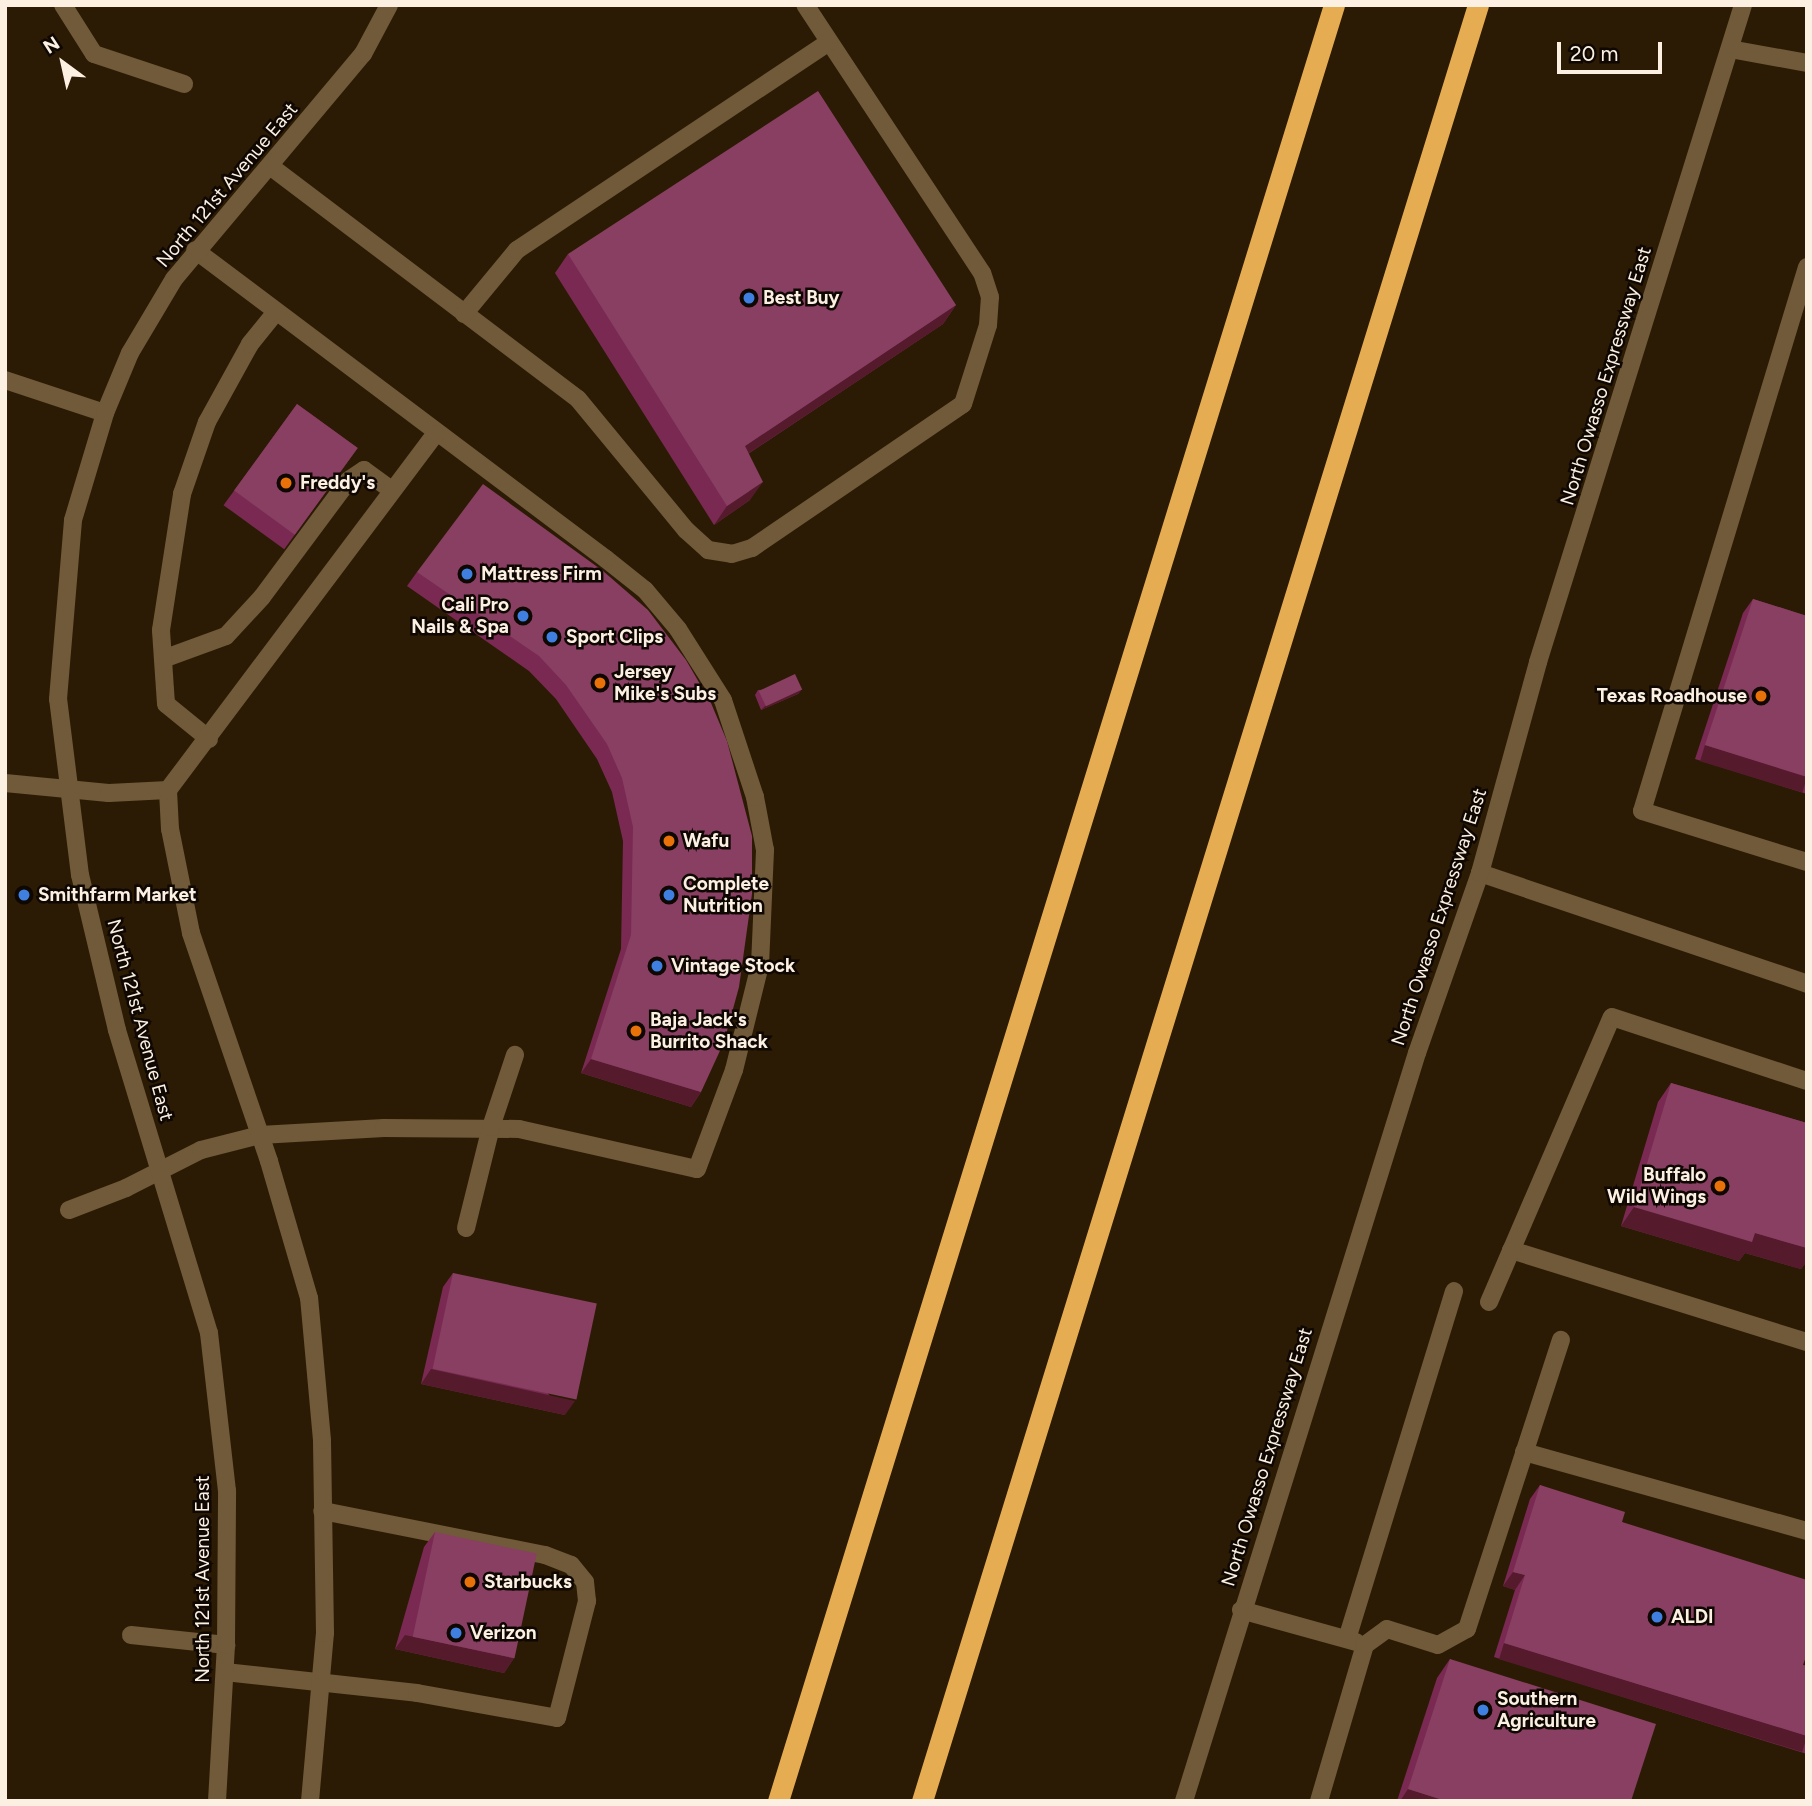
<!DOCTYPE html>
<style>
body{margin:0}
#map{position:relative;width:1812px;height:1806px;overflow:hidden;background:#2c1b04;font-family:Figtree,sans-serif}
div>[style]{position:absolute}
.minor>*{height:18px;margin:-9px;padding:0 9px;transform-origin:9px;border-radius:9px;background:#705a39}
.highway>*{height:21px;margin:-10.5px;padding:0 10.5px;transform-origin:10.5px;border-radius:10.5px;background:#e5ac51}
.wall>*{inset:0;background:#7a2a52;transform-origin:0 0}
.shaded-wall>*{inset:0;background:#551b2c;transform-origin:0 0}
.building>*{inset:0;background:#883f62;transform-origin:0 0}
.dots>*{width:19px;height:19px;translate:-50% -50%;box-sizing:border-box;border:4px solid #0e0702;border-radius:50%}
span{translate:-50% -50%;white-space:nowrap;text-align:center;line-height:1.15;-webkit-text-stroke:5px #0e0702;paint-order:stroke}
.street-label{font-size:19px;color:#fcf0e3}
.poi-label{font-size:19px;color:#fcf0e3;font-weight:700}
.left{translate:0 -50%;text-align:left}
.right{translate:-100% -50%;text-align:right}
.frame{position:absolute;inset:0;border:7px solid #fcf0e3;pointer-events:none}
.north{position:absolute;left:28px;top:28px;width:70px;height:70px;-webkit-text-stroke:5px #0e0702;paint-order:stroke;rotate:327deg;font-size:19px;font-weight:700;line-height:28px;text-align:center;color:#fcf0e3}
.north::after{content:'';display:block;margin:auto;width:24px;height:32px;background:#fcf0e3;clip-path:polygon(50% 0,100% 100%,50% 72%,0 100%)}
.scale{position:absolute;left:1557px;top:42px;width:105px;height:32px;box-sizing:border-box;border:4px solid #fcf0e3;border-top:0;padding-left:9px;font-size:21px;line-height:24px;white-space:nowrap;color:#fcf0e3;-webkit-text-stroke:5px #0e0702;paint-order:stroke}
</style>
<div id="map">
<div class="minor">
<div style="left:63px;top:5px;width:58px;rotate:57.7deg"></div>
<div style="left:94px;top:54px;width:95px;rotate:18.4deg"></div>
<div style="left:1730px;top:49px;width:78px;rotate:10.3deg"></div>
<div style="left:270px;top:166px;width:386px;rotate:37.1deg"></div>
<div style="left:578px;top:399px;width:170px;rotate:50.5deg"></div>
<div style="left:686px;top:530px;width:30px;rotate:42deg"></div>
<div style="left:708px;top:550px;width:24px;rotate:9deg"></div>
<div style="left:732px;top:554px;width:21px;rotate:-17deg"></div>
<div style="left:752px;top:548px;width:255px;rotate:-34.3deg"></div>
<div style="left:963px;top:404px;width:83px;rotate:-72.4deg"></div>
<div style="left:988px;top:325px;width:28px;rotate:-86deg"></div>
<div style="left:990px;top:297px;width:25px;rotate:-108deg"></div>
<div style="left:982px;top:273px;width:321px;rotate:-123.4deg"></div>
<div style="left:1807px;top:267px;width:568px;rotate:106.87deg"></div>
<div style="left:1642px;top:811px;width:173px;rotate:17.2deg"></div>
<div style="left:464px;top:314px;width:83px;rotate:-50.4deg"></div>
<div style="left:517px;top:250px;width:375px;rotate:-33.7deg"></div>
<div style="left:5px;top:380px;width:105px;rotate:18.3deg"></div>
<div style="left:163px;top:659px;width:67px;rotate:-20.1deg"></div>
<div style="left:226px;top:636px;width:53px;rotate:-47.3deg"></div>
<div style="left:262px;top:597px;width:146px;rotate:-53.4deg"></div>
<div style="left:349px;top:480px;width:18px;rotate:-34deg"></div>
<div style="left:364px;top:470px;width:34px;rotate:36deg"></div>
<div style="left:209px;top:739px;width:55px;rotate:-140.9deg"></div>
<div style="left:166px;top:704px;width:74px;rotate:-93.9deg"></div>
<div style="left:161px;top:630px;width:138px;rotate:-81.2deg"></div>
<div style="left:182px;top:494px;width:76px;rotate:-70.9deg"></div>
<div style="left:207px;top:422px;width:89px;rotate:-61.1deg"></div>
<div style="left:250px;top:344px;width:40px;rotate:-51deg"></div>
<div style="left:5px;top:783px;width:104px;rotate:5.5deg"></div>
<div style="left:109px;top:793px;width:59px;rotate:-2.9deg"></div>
<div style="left:1480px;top:873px;width:345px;rotate:18.7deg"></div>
<div style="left:69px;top:1210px;width:61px;rotate:-21.1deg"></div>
<div style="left:126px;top:1188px;width:84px;rotate:-26.9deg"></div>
<div style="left:201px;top:1150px;width:61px;rotate:-14.3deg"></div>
<div style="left:260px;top:1135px;width:124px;rotate:-3.2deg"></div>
<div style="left:384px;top:1128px;width:135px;rotate:0.4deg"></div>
<div style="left:519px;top:1129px;width:182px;rotate:12.7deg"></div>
<div style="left:697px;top:1169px;width:106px;rotate:-69.5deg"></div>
<div style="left:734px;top:1070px;width:108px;rotate:-76.1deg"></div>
<div style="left:760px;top:965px;width:115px;rotate:-87.5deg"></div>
<div style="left:765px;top:850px;width:54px;rotate:-100.7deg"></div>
<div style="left:755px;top:797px;width:102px;rotate:-108.3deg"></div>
<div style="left:723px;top:700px;width:84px;rotate:-122.4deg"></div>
<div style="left:678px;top:629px;width:51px;rotate:-130.2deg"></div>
<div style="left:645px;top:590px;width:50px;rotate:-141.5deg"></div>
<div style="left:606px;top:559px;width:514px;rotate:-143.06deg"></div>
<div style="left:466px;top:1228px;width:104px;rotate:-76.1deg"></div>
<div style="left:491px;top:1127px;width:76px;rotate:-71.6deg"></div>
<div style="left:1511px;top:1250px;width:310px;rotate:17.3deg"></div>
<div style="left:1489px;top:1302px;width:310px;rotate:-66.7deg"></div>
<div style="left:1612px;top:1017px;width:205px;rotate:18.2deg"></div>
<div style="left:1524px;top:1452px;width:294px;rotate:15.6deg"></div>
<div style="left:1241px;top:1610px;width:119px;rotate:15.5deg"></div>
<div style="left:131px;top:1635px;width:96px;rotate:6deg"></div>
<div style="left:1347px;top:1639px;width:364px;rotate:-72.9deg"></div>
<div style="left:225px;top:1672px;width:193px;rotate:6.2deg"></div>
<div style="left:417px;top:1693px;width:142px;rotate:10.1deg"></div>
<div style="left:557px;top:1718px;width:121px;rotate:-75.6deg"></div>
<div style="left:587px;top:1601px;width:19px;rotate:-96deg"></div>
<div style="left:585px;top:1582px;width:22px;rotate:-129deg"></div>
<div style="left:571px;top:1565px;width:28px;rotate:-159deg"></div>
<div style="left:545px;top:1555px;width:227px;rotate:-168.8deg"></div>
<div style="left:217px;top:1801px;width:156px;rotate:-86.7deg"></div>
<div style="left:226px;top:1645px;width:154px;rotate:-89.6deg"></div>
<div style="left:227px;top:1491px;width:159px;rotate:-96.5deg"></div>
<div style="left:209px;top:1333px;width:317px;rotate:-106.9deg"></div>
<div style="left:117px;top:1030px;width:159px;rotate:-103.4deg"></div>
<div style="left:80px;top:875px;width:177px;rotate:-97.1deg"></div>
<div style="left:58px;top:699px;width:180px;rotate:-85.2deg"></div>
<div style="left:73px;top:520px;width:112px;rotate:-73.3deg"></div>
<div style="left:105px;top:413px;width:65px;rotate:-67.4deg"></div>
<div style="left:130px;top:353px;width:86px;rotate:-59.3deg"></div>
<div style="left:174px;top:279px;width:294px;rotate:-50deg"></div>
<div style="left:363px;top:54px;width:55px;rotate:-62deg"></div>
<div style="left:310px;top:1801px;width:169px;rotate:-84.9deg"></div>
<div style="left:325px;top:1633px;width:193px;rotate:-90.9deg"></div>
<div style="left:322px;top:1440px;width:143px;rotate:-95.2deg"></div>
<div style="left:309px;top:1298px;width:143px;rotate:-106.3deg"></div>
<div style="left:269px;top:1161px;width:241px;rotate:-108.9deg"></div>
<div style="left:191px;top:933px;width:106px;rotate:-101.4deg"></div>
<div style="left:170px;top:829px;width:39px;rotate:-93deg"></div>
<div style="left:168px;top:790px;width:445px;rotate:-53.1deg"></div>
<div style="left:1184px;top:1801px;width:783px;rotate:-72.7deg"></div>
<div style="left:1417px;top:1053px;width:191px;rotate:-70.7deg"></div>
<div style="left:1480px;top:873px;width:219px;rotate:-74.6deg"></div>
<div style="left:1538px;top:662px;width:688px;rotate:-72.67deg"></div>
<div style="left:1319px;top:1801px;width:163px;rotate:-73.6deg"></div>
<div style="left:1365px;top:1645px;width:27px;rotate:-36deg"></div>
<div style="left:1387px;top:1629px;width:53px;rotate:17.4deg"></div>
<div style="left:1438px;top:1645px;width:33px;rotate:-29deg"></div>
<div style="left:1467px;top:1629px;width:304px;rotate:-72deg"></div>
</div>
<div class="highway">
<div style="left:778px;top:1801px;width:1880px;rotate:-72.8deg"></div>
<div style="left:922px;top:1801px;width:1880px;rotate:-72.8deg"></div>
</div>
<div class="wall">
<div style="clip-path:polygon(568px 254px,956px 305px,943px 324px,748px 454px,750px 500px,714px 525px,555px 273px)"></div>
<div style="left:297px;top:404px;width:75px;height:125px;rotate:36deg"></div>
<div style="clip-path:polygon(603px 571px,701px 1092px,691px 1107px,581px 1073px,621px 949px,623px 841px,612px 792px,597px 759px,556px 699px,529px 671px,407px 586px,417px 572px)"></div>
<div style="clip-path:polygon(1753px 599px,1807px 616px,1807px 794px,1695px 759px,1743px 613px)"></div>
<div style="clip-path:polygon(802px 689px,798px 694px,761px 710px,755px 695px,758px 690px)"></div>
<div style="clip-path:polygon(1671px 1083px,1807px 1123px,1807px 1261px,1801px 1269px,1745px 1253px,1739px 1261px,1621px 1226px,1658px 1102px)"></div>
<div style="clip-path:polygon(453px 1273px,565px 1415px,421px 1384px,443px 1287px)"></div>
<div style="clip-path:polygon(1540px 1485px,1622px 1522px,1803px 1665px,1807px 1666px,1807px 1754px,1494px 1657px,1515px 1590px,1503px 1586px,1530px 1499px)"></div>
<div style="clip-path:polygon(435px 1532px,514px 1658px,504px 1673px,395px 1649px,424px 1547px)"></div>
<div style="clip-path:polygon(1450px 1659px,1631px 1801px,1397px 1801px,1437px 1678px)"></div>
</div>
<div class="shaded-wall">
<div style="clip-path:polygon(956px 305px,943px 324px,731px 465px,745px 446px)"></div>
<div style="clip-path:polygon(763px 482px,750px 500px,714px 525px,727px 506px)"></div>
<div style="clip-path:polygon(802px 689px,798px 694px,761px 710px,765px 706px)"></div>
<div style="left:1705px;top:745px;width:107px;height:17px;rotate:17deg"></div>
<div style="clip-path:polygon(591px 1059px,701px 1092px,691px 1107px,581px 1073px)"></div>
<div style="clip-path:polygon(1634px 1207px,1755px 1233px,1807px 1248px,1807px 1261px,1801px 1269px,1745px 1253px,1739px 1261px,1621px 1226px)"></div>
<div style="clip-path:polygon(431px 1369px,575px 1401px,565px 1415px,421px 1384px)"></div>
<div style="clip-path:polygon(1513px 1572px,1525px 1575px,1515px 1590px,1503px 1586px)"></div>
<div style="clip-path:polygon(405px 1635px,514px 1658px,504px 1673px,395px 1649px)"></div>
<div style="left:1504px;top:1643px;width:317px;height:17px;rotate:17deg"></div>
<div style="clip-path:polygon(1408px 1789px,1446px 1801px,1400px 1801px)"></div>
</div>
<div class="building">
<div style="clip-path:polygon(818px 91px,956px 305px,745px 446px,763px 482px,727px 506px,568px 254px)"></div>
<div style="left:297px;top:404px;width:75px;height:107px;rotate:36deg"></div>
<div style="clip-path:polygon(483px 484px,603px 571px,648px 610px,686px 660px,711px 703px,727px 741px,752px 836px,752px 894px,739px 987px,724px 1042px,701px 1092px,591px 1059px,631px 935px,633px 827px,622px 778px,607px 744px,566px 685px,539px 656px,417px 572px)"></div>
<div style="clip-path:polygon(1753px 599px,1807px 616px,1807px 777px,1705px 745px)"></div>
<div style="left:795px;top:674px;width:17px;height:40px;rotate:65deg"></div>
<div style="clip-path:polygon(1671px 1083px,1807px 1123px,1807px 1248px,1755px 1233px,1752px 1242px,1634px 1207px)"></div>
<div style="left:453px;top:1273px;width:147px;height:98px;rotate:12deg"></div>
<div style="clip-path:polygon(1540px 1485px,1625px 1512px,1622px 1522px,1807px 1580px,1807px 1654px,1803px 1665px,1807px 1666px,1807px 1736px,1504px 1643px,1525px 1575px,1513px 1572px)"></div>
<div style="left:435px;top:1532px;width:104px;height:107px;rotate:12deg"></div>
<div style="clip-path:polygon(1450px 1659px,1656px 1724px,1631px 1801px,1446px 1801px,1408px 1789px)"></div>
</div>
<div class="dots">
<div style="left:749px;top:298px;background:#3f7fe0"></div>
<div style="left:286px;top:483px;background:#e8710a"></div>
<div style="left:467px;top:574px;background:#3f7fe0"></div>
<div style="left:523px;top:616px;background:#3f7fe0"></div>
<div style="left:552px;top:637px;background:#3f7fe0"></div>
<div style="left:600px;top:683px;background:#e8710a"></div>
<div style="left:1761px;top:696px;background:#e8710a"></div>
<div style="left:669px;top:841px;background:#e8710a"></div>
<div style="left:24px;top:895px;background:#3f7fe0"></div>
<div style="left:669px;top:895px;background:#3f7fe0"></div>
<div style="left:657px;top:966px;background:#3f7fe0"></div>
<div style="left:636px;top:1031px;background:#e8710a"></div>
<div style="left:1720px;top:1186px;background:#e8710a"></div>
<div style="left:470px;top:1582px;background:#e8710a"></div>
<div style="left:1657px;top:1617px;background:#3f7fe0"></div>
<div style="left:456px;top:1633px;background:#3f7fe0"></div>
<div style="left:1483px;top:1710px;background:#3f7fe0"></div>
</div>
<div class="street-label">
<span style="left:227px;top:185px;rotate:-50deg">North 121st Avenue East</span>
<span style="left:1606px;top:376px;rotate:-73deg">North Owasso Expressway East</span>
<span style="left:1439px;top:917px;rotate:-72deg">North Owasso Expressway East</span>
<span style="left:140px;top:1020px;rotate:75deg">North 121st Avenue East</span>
<span style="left:1267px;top:1457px;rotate:-73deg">North Owasso Expressway East</span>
<span style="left:203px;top:1579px;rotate:-90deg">North 121st Avenue East</span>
</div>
<div class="poi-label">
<span class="left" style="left:763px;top:298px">Best Buy</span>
<span class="left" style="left:300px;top:483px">Freddy's</span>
<span class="left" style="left:481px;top:574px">Mattress Firm</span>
<span class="right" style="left:509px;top:616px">Cali Pro<br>Nails &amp; Spa</span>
<span class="left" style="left:566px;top:637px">Sport Clips</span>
<span class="left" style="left:614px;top:683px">Jersey<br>Mike's Subs</span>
<span class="right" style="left:1747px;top:696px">Texas Roadhouse</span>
<span class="left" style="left:683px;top:841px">Wafu</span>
<span class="left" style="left:683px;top:895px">Complete<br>Nutrition</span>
<span class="left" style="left:38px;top:895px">Smithfarm Market</span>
<span class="left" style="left:671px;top:966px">Vintage Stock</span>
<span class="left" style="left:650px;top:1031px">Baja Jack's<br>Burrito Shack</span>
<span class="right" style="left:1706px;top:1186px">Buffalo<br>Wild Wings</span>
<span class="left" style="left:484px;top:1582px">Starbucks</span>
<span class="left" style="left:1671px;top:1617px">ALDI</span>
<span class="left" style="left:470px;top:1633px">Verizon</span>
<span class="left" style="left:1497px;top:1710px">Southern<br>Agriculture</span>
</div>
<div class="frame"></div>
<div class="north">N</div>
<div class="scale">20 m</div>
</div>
